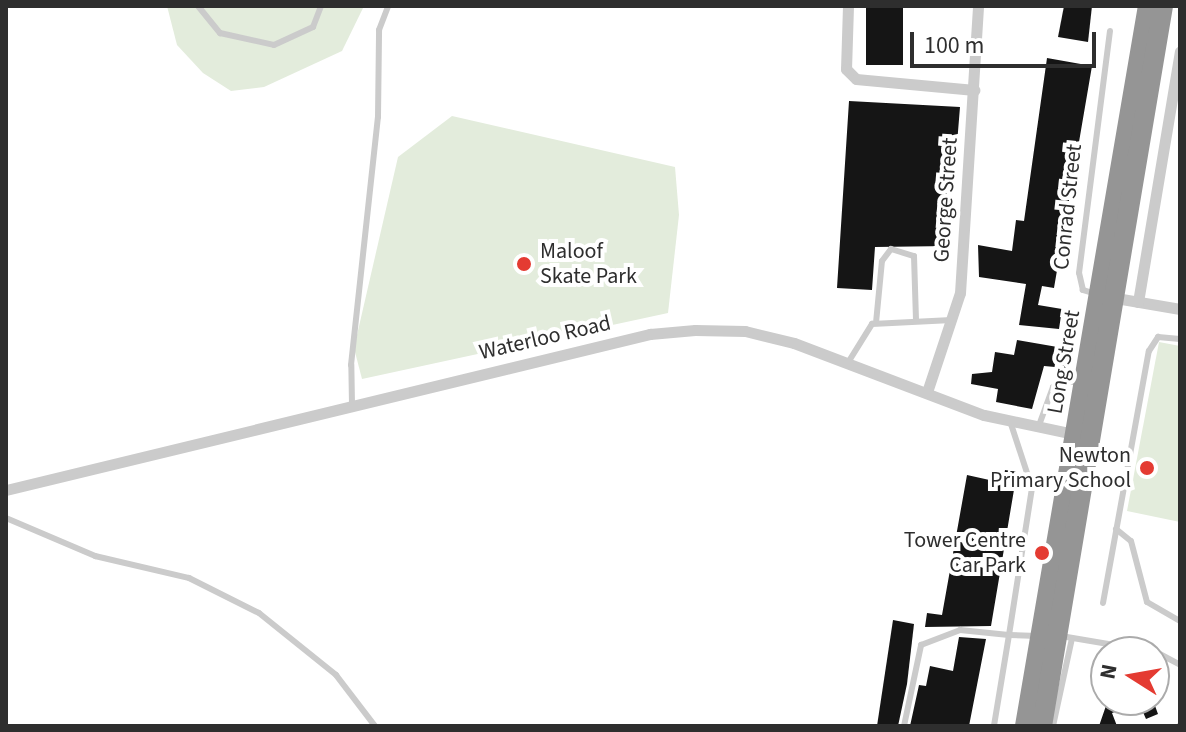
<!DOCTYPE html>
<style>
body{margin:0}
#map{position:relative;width:1186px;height:732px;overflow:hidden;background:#fff;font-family:"Source Sans 3",sans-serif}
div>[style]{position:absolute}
.green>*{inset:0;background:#e3ecdc}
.building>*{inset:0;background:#151515;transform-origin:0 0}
.lane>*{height:6px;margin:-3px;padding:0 3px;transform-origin:3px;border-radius:3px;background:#cbcbcb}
.street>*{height:11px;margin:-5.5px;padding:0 5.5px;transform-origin:5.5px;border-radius:5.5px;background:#cbcbcb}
.highway>*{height:20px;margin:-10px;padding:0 10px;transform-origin:10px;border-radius:10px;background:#959595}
.dots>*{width:22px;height:22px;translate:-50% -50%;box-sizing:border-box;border:4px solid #fff;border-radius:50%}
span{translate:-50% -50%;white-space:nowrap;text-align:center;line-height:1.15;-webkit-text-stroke:8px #fff;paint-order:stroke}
.street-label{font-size:22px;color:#2e2e2e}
.poi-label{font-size:22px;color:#2e2e2e}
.left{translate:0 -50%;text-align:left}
.right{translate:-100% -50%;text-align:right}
.frame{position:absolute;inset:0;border:8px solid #2e2e2e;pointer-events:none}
.north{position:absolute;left:1090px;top:636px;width:80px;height:80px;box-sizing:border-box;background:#fff;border:2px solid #ababab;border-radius:50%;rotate:281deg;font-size:22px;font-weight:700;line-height:32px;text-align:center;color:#2e2e2e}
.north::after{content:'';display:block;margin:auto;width:28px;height:36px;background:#e43b32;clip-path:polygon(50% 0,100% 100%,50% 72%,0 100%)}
.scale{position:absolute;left:910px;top:32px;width:186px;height:36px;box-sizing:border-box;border:4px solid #2e2e2e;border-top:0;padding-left:10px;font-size:24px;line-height:28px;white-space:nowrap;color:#2e2e2e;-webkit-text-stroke:6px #fff;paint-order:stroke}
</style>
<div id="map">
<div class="green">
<div style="clip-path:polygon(167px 6px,364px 6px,342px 51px,264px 87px,231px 91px,203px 73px,177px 45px)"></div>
<div style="clip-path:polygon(452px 116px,675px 167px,679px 215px,668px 313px,362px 379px,354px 348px,398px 157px)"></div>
<div style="clip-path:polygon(1159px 342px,1180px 346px,1180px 522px,1127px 511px)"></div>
</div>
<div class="building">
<div style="left:866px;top:6px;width:37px;height:59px"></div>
<div style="clip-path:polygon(1064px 6px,1092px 6px,1088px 42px,1058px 37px)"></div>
<div style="clip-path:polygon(1047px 58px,1092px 66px,1054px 288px,1042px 286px,1038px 305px,1062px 309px,1059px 329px,1019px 325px,1026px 284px,979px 277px,978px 245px,1012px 251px,1016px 220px,1024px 221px)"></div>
<div style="clip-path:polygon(849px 101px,960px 107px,953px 193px,947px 192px,949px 246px,875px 247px,872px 290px,837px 288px)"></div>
<div style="clip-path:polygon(1017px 340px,1069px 349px,1066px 368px,1044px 366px,1032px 409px,996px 402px,998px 389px,971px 384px,972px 374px,992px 372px,995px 352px,1014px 355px)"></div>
<div style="clip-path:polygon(1005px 470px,1017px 472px,991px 626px,925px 627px,927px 613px,942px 615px,967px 475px,1003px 483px)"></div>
<div style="clip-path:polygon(893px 620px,914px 624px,907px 684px,898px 726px,877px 726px)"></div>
<div style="clip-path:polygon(959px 637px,986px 639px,969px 726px,910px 726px,919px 685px,926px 686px,930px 666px,953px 671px)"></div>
<div style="clip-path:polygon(1108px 700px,1144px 700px,1154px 703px,1158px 714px,1146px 719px,1139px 703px,1112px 713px,1117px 726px,1099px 726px)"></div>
</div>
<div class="lane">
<div style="left:198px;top:6px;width:35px;rotate:51deg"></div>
<div style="left:220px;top:33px;width:55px;rotate:12.5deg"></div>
<div style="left:274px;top:45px;width:43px;rotate:-24.8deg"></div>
<div style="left:313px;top:27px;width:22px;rotate:-69deg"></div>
<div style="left:1096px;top:294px;width:14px;rotate:-163deg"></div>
<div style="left:1083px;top:290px;width:17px;rotate:-103deg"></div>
<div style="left:1079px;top:273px;width:244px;rotate:-82.7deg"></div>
<div style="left:876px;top:323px;width:62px;rotate:-84.5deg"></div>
<div style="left:882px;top:261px;width:15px;rotate:-53deg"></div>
<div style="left:891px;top:249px;width:24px;rotate:17deg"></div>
<div style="left:914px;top:256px;width:65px;rotate:88.2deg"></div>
<div style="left:849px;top:361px;width:44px;rotate:-58.1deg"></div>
<div style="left:872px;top:324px;width:80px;rotate:-2.9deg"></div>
<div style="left:352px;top:404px;width:39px;rotate:-91deg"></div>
<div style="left:351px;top:365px;width:249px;rotate:-83.8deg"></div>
<div style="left:378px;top:117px;width:87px;rotate:-89.3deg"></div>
<div style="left:379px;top:30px;width:26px;rotate:-69deg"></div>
<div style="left:1010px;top:421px;width:71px;rotate:71.8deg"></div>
<div style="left:1032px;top:488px;width:149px;rotate:98.9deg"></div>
<div style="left:1009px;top:635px;width:29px;rotate:2deg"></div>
<div style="left:1038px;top:428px;width:44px;rotate:-69.9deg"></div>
<div style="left:1053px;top:387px;width:14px;rotate:-25deg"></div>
<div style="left:1066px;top:381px;width:15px;rotate:8deg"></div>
<div style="left:6px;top:518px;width:97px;rotate:23.1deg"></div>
<div style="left:95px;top:556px;width:97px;rotate:13.2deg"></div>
<div style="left:189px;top:578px;width:78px;rotate:26.6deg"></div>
<div style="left:259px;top:613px;width:99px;rotate:38.8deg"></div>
<div style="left:336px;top:675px;width:64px;rotate:52.6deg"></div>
<div style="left:1116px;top:529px;width:19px;rotate:39deg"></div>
<div style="left:1131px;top:541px;width:63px;rotate:75.3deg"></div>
<div style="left:1147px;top:602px;width:38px;rotate:30deg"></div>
<div style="left:1103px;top:603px;width:256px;rotate:-79.7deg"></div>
<div style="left:1149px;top:351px;width:17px;rotate:-57deg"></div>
<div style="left:1158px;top:337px;width:22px;rotate:5deg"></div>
<div style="left:1061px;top:636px;width:96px;rotate:9.6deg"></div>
<div style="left:1156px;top:652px;width:27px;rotate:28deg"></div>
<div style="left:904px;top:726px;width:83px;rotate:-78.1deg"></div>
<div style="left:921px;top:645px;width:42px;rotate:-21deg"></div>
<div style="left:960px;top:630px;width:49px;rotate:5.8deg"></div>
<div style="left:1009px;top:635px;width:92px;rotate:99.4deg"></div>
<div style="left:1053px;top:726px;width:90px;rotate:-77.8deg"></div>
<div style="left:1179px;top:726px;width:1px;rotate:-45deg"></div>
</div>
<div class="street">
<div style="left:848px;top:6px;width:63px;rotate:91.8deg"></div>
<div style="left:846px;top:69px;width:14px;rotate:45deg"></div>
<div style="left:856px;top:79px;width:119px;rotate:5.3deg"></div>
<div style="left:1110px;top:297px;width:71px;rotate:9.7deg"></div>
<div style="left:1138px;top:302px;width:254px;rotate:-80.5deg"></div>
<div style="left:927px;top:392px;width:104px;rotate:-71.6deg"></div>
<div style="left:960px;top:293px;width:288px;rotate:-86.4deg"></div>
<div style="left:6px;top:490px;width:663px;rotate:-13.62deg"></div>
<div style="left:650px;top:334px;width:45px;rotate:-5.1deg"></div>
<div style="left:695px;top:330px;width:50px;rotate:1.1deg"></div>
<div style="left:745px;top:331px;width:50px;rotate:13.8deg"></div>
<div style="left:794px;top:343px;width:203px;rotate:20.8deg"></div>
<div style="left:984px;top:415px;width:96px;rotate:12deg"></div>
</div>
<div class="highway">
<div style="left:1025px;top:726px;width:730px;rotate:-80.31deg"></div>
<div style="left:1042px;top:726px;width:730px;rotate:-80.46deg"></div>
</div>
<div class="dots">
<div style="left:524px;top:264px;background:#e43b32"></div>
<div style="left:1147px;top:468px;background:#e43b32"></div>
<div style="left:1042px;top:553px;background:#e43b32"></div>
</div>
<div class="street-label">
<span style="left:946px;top:200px;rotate:-86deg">George Street</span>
<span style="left:1068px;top:207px;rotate:-84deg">Conrad Street</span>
<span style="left:545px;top:338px;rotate:-13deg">Waterloo Road</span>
<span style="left:1064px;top:362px;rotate:-80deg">Long Street</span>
</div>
<div class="poi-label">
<span class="left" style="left:540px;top:264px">Maloof<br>Skate Park</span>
<span class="right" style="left:1131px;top:468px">Newton<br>Primary School</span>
<span class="right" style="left:1026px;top:553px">Tower Centre<br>Car Park</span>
</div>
<div class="frame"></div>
<div class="north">N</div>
<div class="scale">100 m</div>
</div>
